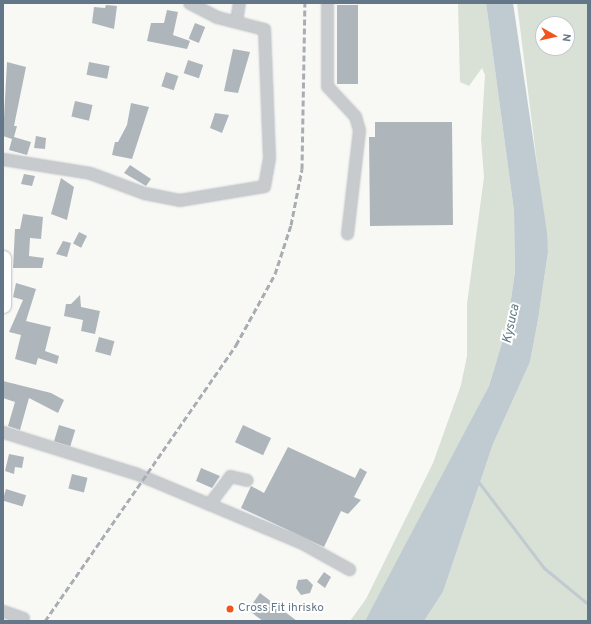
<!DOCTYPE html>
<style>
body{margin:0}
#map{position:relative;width:591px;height:624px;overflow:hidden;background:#f8f8f5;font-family:Overpass,sans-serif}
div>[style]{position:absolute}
.green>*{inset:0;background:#d9e0d5}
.water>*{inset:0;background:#c0cbd1}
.stream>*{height:3px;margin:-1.5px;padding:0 1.5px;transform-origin:1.5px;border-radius:1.5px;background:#c0cbd1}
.building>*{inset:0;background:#aeb6bc;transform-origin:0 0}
.roads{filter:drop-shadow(0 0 1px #b9bec3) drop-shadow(0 0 1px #b9bec3)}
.minor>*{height:11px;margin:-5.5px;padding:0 5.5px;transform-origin:5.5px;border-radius:5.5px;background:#c7cbce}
.secondary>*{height:15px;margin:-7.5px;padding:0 7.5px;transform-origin:7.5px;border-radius:7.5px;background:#fff}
.rail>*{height:3px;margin-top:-1.5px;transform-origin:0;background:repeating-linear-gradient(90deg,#a7adb3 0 6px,transparent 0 9px)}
.dots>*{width:11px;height:11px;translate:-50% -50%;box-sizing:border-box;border:2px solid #fff;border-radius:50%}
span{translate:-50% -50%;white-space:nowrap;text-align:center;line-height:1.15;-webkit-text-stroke:4px #fff;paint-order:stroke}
.poi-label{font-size:12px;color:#647788}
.left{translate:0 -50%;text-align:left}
.water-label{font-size:13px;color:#607984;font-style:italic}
.frame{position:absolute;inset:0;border:4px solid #647788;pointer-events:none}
.north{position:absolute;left:535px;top:16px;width:40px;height:40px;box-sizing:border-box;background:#fff;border:1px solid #c1c9cf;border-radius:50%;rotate:98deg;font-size:11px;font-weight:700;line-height:16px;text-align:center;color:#647788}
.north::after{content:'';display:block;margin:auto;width:14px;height:18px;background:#f1551c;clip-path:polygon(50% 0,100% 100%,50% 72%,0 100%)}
</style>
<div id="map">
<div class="green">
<div style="clip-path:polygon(458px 3px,486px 3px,514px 211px,515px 272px,507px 326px,489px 386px,396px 567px,365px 621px,350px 621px,366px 599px,433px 463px,461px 385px,467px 356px,467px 304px,484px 177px,481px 139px,485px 75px,482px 68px,469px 86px,460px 82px)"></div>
<div style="clip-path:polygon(evenodd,517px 3px,588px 3px,588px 621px,424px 621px,443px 592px,493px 444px,530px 362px,538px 320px,548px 252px,517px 3px,543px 24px,567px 24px,567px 48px,543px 48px,543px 24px)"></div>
</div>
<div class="water">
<div style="clip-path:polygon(486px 3px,513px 3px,547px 233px,548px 252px,538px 320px,530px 362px,493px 444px,443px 592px,424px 621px,365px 621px,489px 386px,507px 326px,515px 272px,514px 211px)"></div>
</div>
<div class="stream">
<div style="left:477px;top:480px;width:111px;rotate:52.7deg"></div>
<div style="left:544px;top:568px;width:57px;rotate:39.3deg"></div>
</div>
<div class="building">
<div style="clip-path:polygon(106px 5px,117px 6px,114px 29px,92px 23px,94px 7px,105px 8px)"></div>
<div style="left:337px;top:5px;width:21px;height:79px"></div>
<div style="clip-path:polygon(167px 10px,178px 12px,173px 35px,190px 41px,187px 49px,147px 41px,151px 23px,164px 23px)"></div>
<div style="left:195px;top:23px;width:11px;height:17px;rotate:22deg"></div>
<div style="clip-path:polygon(233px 49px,250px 52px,238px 93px,224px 91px)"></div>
<div style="left:188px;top:60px;width:16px;height:14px;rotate:18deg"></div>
<div style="clip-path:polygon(7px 62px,26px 67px,14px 126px,17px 126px,14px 137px,31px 142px,27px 155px,9px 150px,12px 139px,3px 136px)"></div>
<div style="left:89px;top:62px;width:21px;height:13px;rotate:11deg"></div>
<div style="left:166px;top:72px;width:13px;height:15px;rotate:18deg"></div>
<div style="left:75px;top:101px;width:18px;height:16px;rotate:13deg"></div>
<div style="clip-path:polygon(131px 103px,149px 107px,132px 159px,112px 155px,115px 142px,118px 142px,127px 125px)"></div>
<div style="clip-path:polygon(215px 113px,229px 115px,222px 133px,210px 128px)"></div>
<div style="clip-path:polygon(375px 122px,452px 122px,453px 225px,370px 226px,369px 137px,375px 137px)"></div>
<div style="clip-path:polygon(36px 136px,46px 138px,45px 149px,34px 148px)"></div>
<div style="clip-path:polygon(130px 165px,151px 179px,146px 186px,124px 173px)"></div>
<div style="clip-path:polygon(24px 174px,35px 176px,32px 186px,21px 184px)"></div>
<div style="clip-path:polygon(61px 178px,74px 187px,67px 220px,51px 214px)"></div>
<div style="clip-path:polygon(23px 214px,43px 217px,41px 239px,30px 238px,29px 256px,44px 258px,42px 268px,13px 268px,15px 229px,20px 229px)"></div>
<div style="left:79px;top:232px;width:9px;height:13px;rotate:27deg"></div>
<div style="clip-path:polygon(63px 241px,71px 243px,67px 257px,56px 254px)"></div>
<div style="clip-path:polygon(16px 283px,36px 289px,26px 321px,51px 327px,45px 351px,59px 356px,57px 364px,38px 358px,36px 365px,15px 359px,21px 335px,9px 332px,23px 300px,13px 297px)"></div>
<div style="clip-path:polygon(80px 295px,81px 307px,100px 311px,95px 334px,81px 331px,83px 320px,64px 316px,66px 304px,71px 304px)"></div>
<div style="left:99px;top:337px;width:16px;height:15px;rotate:15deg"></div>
<div style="clip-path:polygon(3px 381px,51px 393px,64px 400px,58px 413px,29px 398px,20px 430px,8px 426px,15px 402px,3px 398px)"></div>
<div style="left:59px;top:425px;width:17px;height:17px;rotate:17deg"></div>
<div style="left:243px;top:425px;width:31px;height:19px;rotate:25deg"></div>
<div style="clip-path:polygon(288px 447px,355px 478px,360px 468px,367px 472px,354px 497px,361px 500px,348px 514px,341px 511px,324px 547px,241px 508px,251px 486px,264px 493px)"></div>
<div style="clip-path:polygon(9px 454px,24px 457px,22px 468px,15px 467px,14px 474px,5px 471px)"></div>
<div style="clip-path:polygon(201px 468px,220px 476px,212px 488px,196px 481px)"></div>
<div style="left:72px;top:474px;width:16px;height:15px;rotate:14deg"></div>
<div style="left:6px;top:489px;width:21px;height:12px;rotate:17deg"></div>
<div style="clip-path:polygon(324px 572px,331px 577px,325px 588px,317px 582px)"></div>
<div style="clip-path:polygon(307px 579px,313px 585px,310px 593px,301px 595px,296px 588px,298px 580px)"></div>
<div style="clip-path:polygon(260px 593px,297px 621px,263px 621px,248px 610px)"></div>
</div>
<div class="roads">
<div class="minor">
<div style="left:327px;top:3px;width:83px;rotate:90deg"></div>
<div style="left:327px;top:86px;width:41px;rotate:47deg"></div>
<div style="left:355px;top:116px;width:15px;rotate:74deg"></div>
<div style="left:359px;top:130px;width:104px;rotate:96.6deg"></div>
<div style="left:236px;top:21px;width:18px;rotate:-81deg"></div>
<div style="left:3px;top:159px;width:88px;rotate:9.1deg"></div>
<div style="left:90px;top:173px;width:58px;rotate:20.3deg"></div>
<div style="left:144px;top:193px;width:36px;rotate:11deg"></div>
<div style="left:179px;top:200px;width:86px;rotate:-9.4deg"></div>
<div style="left:264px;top:186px;width:28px;rotate:-80deg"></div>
<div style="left:269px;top:158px;width:129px;rotate:-92.2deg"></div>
<div style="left:264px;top:29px;width:49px;rotate:-165.7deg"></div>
<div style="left:217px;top:17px;width:31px;rotate:-153deg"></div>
<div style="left:3px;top:432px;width:138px;rotate:17.3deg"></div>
<div style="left:135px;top:473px;width:181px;rotate:22.7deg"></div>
<div style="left:302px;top:543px;width:54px;rotate:29deg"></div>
<div style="left:209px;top:504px;width:35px;rotate:-53deg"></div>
<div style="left:230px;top:476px;width:17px;rotate:13deg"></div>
<div style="left:3px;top:611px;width:21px;rotate:19deg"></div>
</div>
<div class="secondary">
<div style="left:3px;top:258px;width:47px;rotate:90deg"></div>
</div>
</div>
<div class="rail">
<div style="left:45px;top:621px;width:336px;rotate:-55.3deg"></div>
<div style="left:236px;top:345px;width:81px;rotate:-61.2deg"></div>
<div style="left:275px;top:274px;width:52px;rotate:-71.9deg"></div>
<div style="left:291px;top:225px;width:57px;rotate:-78.9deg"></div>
<div style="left:302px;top:169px;width:166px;rotate:-89deg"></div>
</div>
<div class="dots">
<div style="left:230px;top:609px;background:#f1551c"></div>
</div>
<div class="poi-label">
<span class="left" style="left:238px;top:609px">Cross Fit ihrisko</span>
</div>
<div class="water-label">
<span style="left:512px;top:324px;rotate:-78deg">Kysuca</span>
</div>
<div class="frame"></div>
<div class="north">N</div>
</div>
